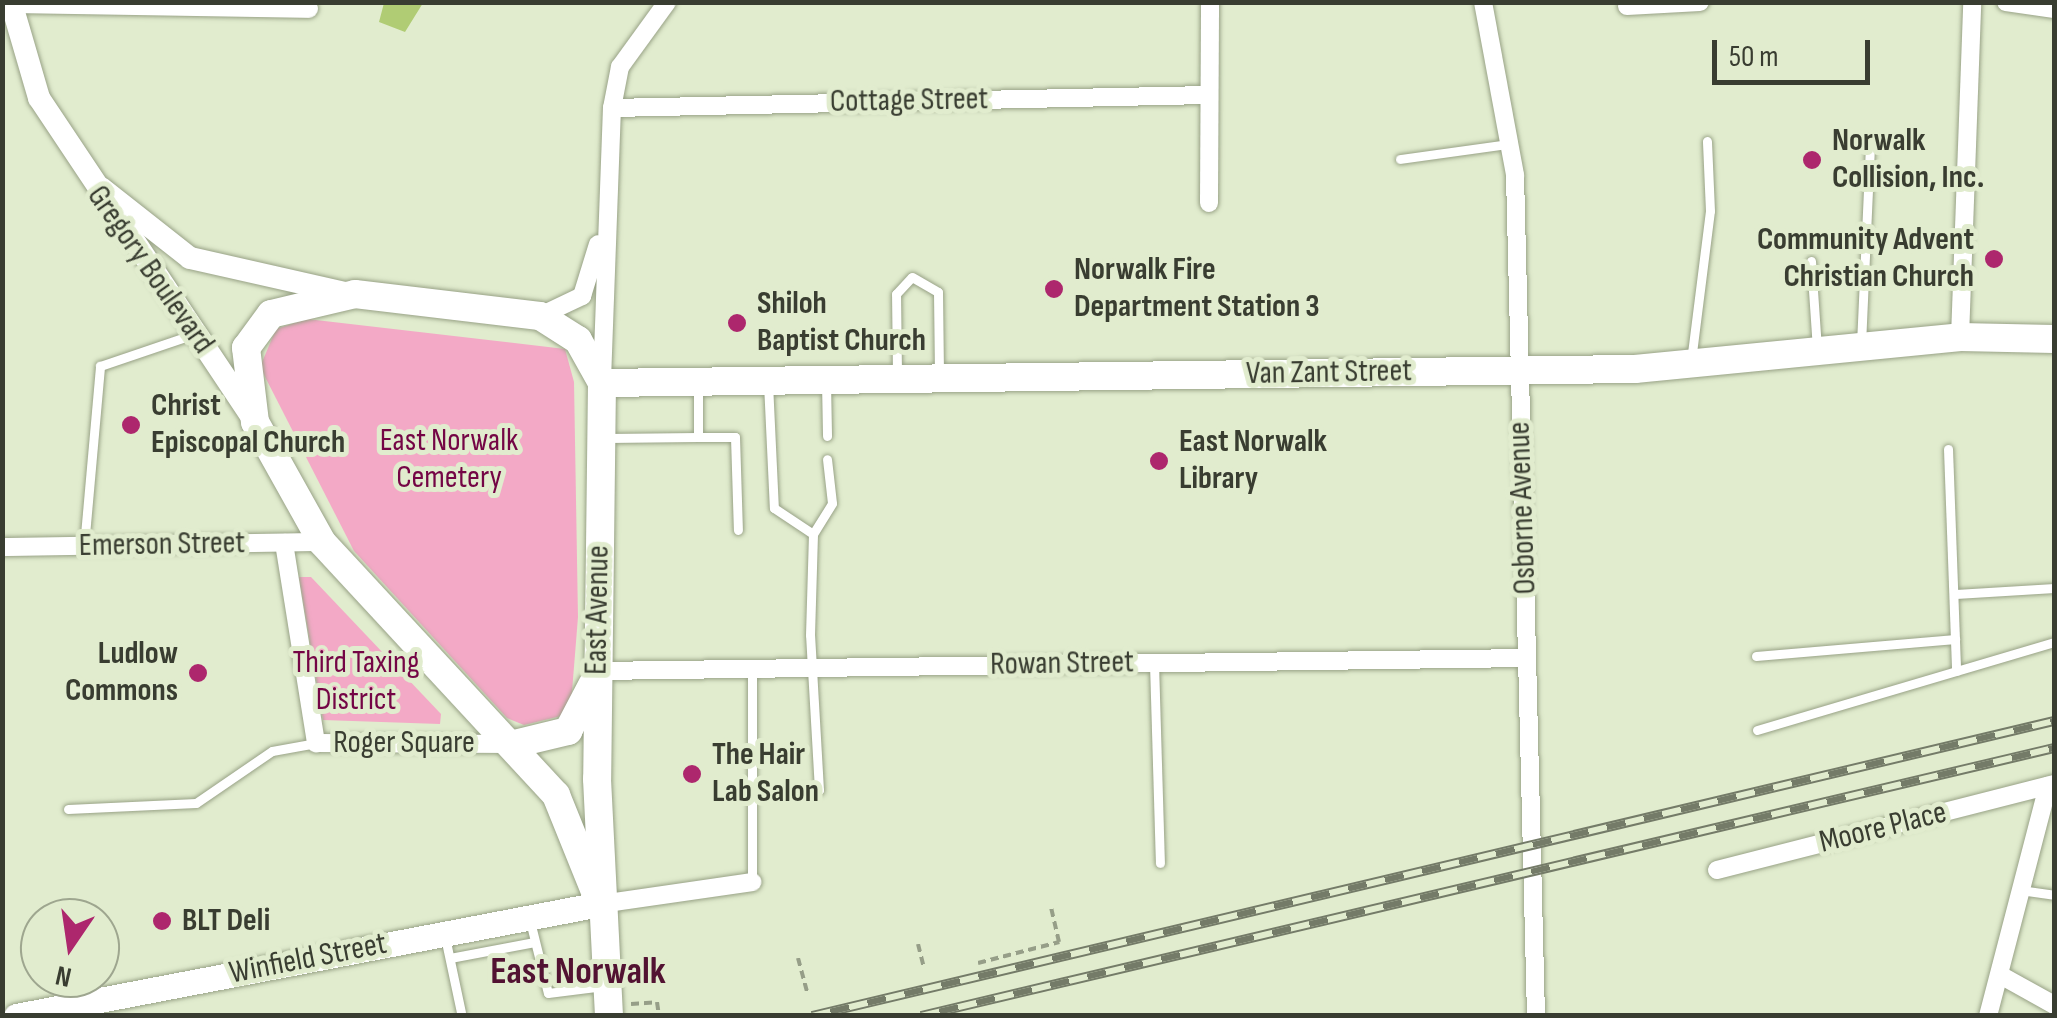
<!DOCTYPE html>
<style>
body{margin:0}
#map{position:relative;width:2057px;height:1018px;overflow:hidden;background:#e1ecce;font-family:"Sofia Sans Condensed",sans-serif}
div>[style]{position:absolute}
.green>*{inset:0;background:#f3a9c6}
.water>*{inset:0;background:#b0cc74}
.path>*{height:4px;margin-top:-2px;transform-origin:0;background:repeating-linear-gradient(90deg,#969e88 0 8px,transparent 0 13px)}
.roads{filter:drop-shadow(0 0 2px #98a286) drop-shadow(0 0 2px #98a286)}
.service>*{height:9px;margin:-4.5px;padding:0 4.5px;transform-origin:4.5px;border-radius:4.5px;background:#fff}
.minor>*{height:18px;margin:-9px;padding:0 9px;transform-origin:9px;border-radius:9px;background:#fff}
.tertiary>*{height:22px;margin:-11px;padding:0 11px;transform-origin:11px;border-radius:11px;background:#fff}
.secondary>*{height:25px;margin:-12.5px;padding:0 12.5px;transform-origin:12.5px;border-radius:12.5px;background:#fff}
.primary>*{height:28px;margin:-14px;padding:0 14px;transform-origin:14px;border-radius:14px;background:#fff}
.rail>*{height:10px;margin-top:-5px;transform-origin:0;background:repeating-linear-gradient(90deg,#e1ecce 0 19px,#747b68 0 38px);box-sizing:border-box;border-block:2px solid #747b68}
.dots>*{width:28px;height:28px;translate:-50% -50%;box-sizing:border-box;border:5px solid #e1ecce;border-radius:50%}
span{translate:-50% -50%;white-space:nowrap;text-align:center;line-height:1.15;-webkit-text-stroke:10px #e1ecce;paint-order:stroke}
.street-label{font-size:32px;color:#393d31}
.poi-label{font-size:32px;color:#393d31;font-weight:700}
.left{translate:0 -50%;text-align:left}
.right{translate:-100% -50%;text-align:right}
.park-label{font-size:32px;color:#740545}
.quarter-label{font-size:38px;color:#521232;font-weight:700}
.frame{position:absolute;inset:0;border:5px solid #393d31;pointer-events:none}
.north{position:absolute;left:20px;top:898px;width:100px;height:100px;box-sizing:border-box;background:#e1ecce;border:2px solid #9ea68f;border-radius:50%;rotate:193deg;font-size:28px;font-weight:700;line-height:40px;text-align:center;color:#393d31}
.north::after{content:'';display:block;margin:auto;width:35px;height:45px;background:#ad276d;clip-path:polygon(50% 0,100% 100%,50% 72%,0 100%)}
.scale{position:absolute;left:1712px;top:40px;width:158px;height:45px;box-sizing:border-box;border:5px solid #393d31;border-top:0;padding-left:12px;font-size:30px;line-height:35px;white-space:nowrap;color:#393d31;-webkit-text-stroke:8px #e1ecce;paint-order:stroke}
</style>
<div id="map">
<div class="green">
<div style="clip-path:polygon(307px 319px,565px 349px,574px 382px,578px 617px,571px 704px,561px 716px,524px 725px,507px 718px,354px 551px,260px 367px,276px 329px)"></div>
<div style="clip-path:polygon(299px 577px,311px 577px,441px 714px,440px 724px,323px 720px)"></div>
</div>
<div class="water">
<div style="clip-path:polygon(384px 3px,384px 2px,423px 3px,405px 32px,379px 22px)"></div>
</div>
<div class="path">
<div style="left:918px;top:944px;width:25px;rotate:76deg"></div>
<div style="left:798px;top:958px;width:38px;rotate:75deg"></div>
<div style="left:978px;top:963px;width:84px;rotate:-14.5deg"></div>
<div style="left:1059px;top:942px;width:36px;rotate:-103deg"></div>
<div style="left:631px;top:1004px;width:26px;rotate:-4deg"></div>
<div style="left:657px;top:1002px;width:14px;rotate:82deg"></div>
</div>
<div class="roads">
<div class="service">
<div style="left:1400px;top:159px;width:109px;rotate:-7.9deg"></div>
<div style="left:1811px;top:261px;width:87px;rotate:86.1deg"></div>
<div style="left:1861px;top:344px;width:196px;rotate:-87.4deg"></div>
<div style="left:1691px;top:361px;width:151px;rotate:-82.8deg"></div>
<div style="left:1710px;top:211px;width:70px;rotate:-92.5deg"></div>
<div style="left:897px;top:373px;width:79px;rotate:-90.7deg"></div>
<div style="left:896px;top:294px;width:23px;rotate:-47deg"></div>
<div style="left:912px;top:277px;width:30px;rotate:30deg"></div>
<div style="left:938px;top:292px;width:83px;rotate:89.3deg"></div>
<div style="left:826px;top:382px;width:54px;rotate:88.9deg"></div>
<div style="left:768px;top:383px;width:125px;rotate:87.3deg"></div>
<div style="left:774px;top:508px;width:47px;rotate:33.7deg"></div>
<div style="left:698px;top:437px;width:37px"></div>
<div style="left:735px;top:437px;width:93px;rotate:88.2deg"></div>
<div style="left:607px;top:438px;width:91px;rotate:-0.6deg"></div>
<div style="left:698px;top:437px;width:53px;rotate:-90deg"></div>
<div style="left:1948px;top:449px;width:222px;rotate:87.9deg"></div>
<div style="left:84px;top:546px;width:181px;rotate:-84.9deg"></div>
<div style="left:100px;top:366px;width:99px;rotate:-18.8deg"></div>
<div style="left:1956px;top:594px;width:98px;rotate:-3.5deg"></div>
<div style="left:1756px;top:656px;width:200px;rotate:-4.9deg"></div>
<div style="left:1154px;top:663px;width:200px;rotate:88.3deg"></div>
<div style="left:752px;top:668px;width:214px;rotate:90deg"></div>
<div style="left:1757px;top:730px;width:310px;rotate:-16.5deg"></div>
<div style="left:754px;top:793px;width:65px;rotate:-2.6deg"></div>
<div style="left:819px;top:790px;width:155px;rotate:-93.3deg"></div>
<div style="left:810px;top:635px;width:101px;rotate:-88.3deg"></div>
<div style="left:813px;top:534px;width:36px;rotate:-58deg"></div>
<div style="left:832px;top:503px;width:44px;rotate:-96.5deg"></div>
<div style="left:68px;top:809px;width:128px;rotate:-2.7deg"></div>
<div style="left:196px;top:803px;width:92px;rotate:-34.4deg"></div>
<div style="left:272px;top:751px;width:45px;rotate:-10.3deg"></div>
<div style="left:2020px;top:890px;width:34px;rotate:8deg"></div>
<div style="left:530px;top:921px;width:74px;rotate:76deg"></div>
<div style="left:548px;top:993px;width:56px;rotate:-7.1deg"></div>
<div style="left:445px;top:937px;width:77px;rotate:78deg"></div>
<div style="left:450px;top:958px;width:86px;rotate:-10.7deg"></div>
</div>
<div class="minor">
<div style="left:1483px;top:2px;width:176px;rotate:79.5deg"></div>
<div style="left:1515px;top:175px;width:841px;rotate:88.57deg"></div>
<div style="left:2006px;top:2px;width:49px;rotate:8.3deg"></div>
<div style="left:7px;top:4px;width:302px;rotate:0.9deg"></div>
<div style="left:1627px;top:6px;width:73px;rotate:-3.1deg"></div>
<div style="left:612px;top:108px;width:594px;rotate:-1.25deg"></div>
<div style="left:1209px;top:203px;width:201px;rotate:-89.7deg"></div>
<div style="left:540px;top:316px;width:47px;rotate:-25.5deg"></div>
<div style="left:582px;top:296px;width:54px;rotate:-72.9deg"></div>
<div style="left:1960px;top:337px;width:335px;rotate:-87.9deg"></div>
<div style="left:602px;top:380px;width:272px;rotate:-87.9deg"></div>
<div style="left:612px;top:108px;width:42px;rotate:-79deg"></div>
<div style="left:620px;top:67px;width:80px;rotate:-54.1deg"></div>
<div style="left:284px;top:543px;width:203px;rotate:80.9deg"></div>
<div style="left:316px;top:743px;width:198px;rotate:0.3deg"></div>
<div style="left:2px;top:547px;width:320px;rotate:-0.9deg"></div>
<div style="left:597px;top:671px;width:930px;rotate:-0.8deg"></div>
<div style="left:1717px;top:870px;width:348px;rotate:-14.3deg"></div>
<div style="left:600px;top:904px;width:154px;rotate:-8.2deg"></div>
<div style="left:2002px;top:976px;width:60px;rotate:29.1deg"></div>
<div style="left:1988px;top:1016px;width:238px;rotate:-75.4deg"></div>
</div>
<div class="tertiary">
<div style="left:11px;top:2px;width:100px;rotate:73.7deg"></div>
<div style="left:39px;top:98px;width:389px;rotate:56.3deg"></div>
<div style="left:101px;top:188px;width:113px;rotate:38.2deg"></div>
<div style="left:190px;top:258px;width:159px;rotate:12.7deg"></div>
</div>
<div class="secondary">
<div style="left:16px;top:1016px;width:595px;rotate:-10.86deg"></div>
</div>
<div class="primary">
<div style="left:602px;top:383px;width:1033px;rotate:-0.78deg"></div>
<div style="left:1635px;top:369px;width:327px;rotate:-5.6deg"></div>
<div style="left:1960px;top:337px;width:94px;rotate:1.2deg"></div>
<div style="left:514px;top:744px;width:56px;rotate:-13.5deg"></div>
<div style="left:568px;top:731px;width:52px;rotate:-62.4deg"></div>
<div style="left:600px;top:904px;width:118px;rotate:-112deg"></div>
<div style="left:556px;top:795px;width:345px;rotate:-132.8deg"></div>
<div style="left:322px;top:542px;width:137px;rotate:-119.2deg"></div>
<div style="left:255px;top:422px;width:75px;rotate:-96.9deg"></div>
<div style="left:246px;top:348px;width:42px;rotate:-53.7deg"></div>
<div style="left:271px;top:314px;width:86px;rotate:-13.4deg"></div>
<div style="left:355px;top:294px;width:186px;rotate:6.8deg"></div>
<div style="left:540px;top:316px;width:45px;rotate:32.3deg"></div>
<div style="left:578px;top:340px;width:49px;rotate:60.8deg"></div>
<div style="left:602px;top:383px;width:396px;rotate:90.7deg"></div>
<div style="left:597px;top:779px;width:237px;rotate:87.1deg"></div>
</div>
</div>
<div class="rail">
<div style="left:812px;top:1016px;width:1277px;rotate:-13.36deg"></div>
<div style="left:921px;top:1016px;width:1164px;rotate:-13.31deg"></div>
</div>
<div class="dots">
<div style="left:1812px;top:160px;background:#ad276d"></div>
<div style="left:1994px;top:259px;background:#ad276d"></div>
<div style="left:1054px;top:289px;background:#ad276d"></div>
<div style="left:737px;top:323px;background:#ad276d"></div>
<div style="left:131px;top:425px;background:#ad276d"></div>
<div style="left:1159px;top:461px;background:#ad276d"></div>
<div style="left:198px;top:673px;background:#ad276d"></div>
<div style="left:692px;top:774px;background:#ad276d"></div>
<div style="left:162px;top:921px;background:#ad276d"></div>
</div>
<div class="street-label">
<span style="left:909px;top:101px;rotate:-1deg">Cottage Street</span>
<span style="left:150px;top:270px;rotate:55deg">Gregory Boulevard</span>
<span style="left:1329px;top:373px;rotate:-1deg">Van Zant Street</span>
<span style="left:1523px;top:508px;rotate:-92deg">Osborne Avenue</span>
<span style="left:162px;top:545px;rotate:-1deg">Emerson Street</span>
<span style="left:598px;top:610px;rotate:-89deg">East Avenue</span>
<span style="left:1062px;top:664px;rotate:-1deg">Rowan Street</span>
<span style="left:404px;top:743px">Roger Square</span>
<span style="left:1883px;top:828px;rotate:-14deg">Moore Place</span>
<span style="left:308px;top:959px;rotate:-11deg">Winfield Street</span>
</div>
<div class="poi-label">
<span class="left" style="left:1832px;top:160px">Norwalk<br>Collision, Inc.</span>
<span class="right" style="left:1974px;top:259px">Community Advent<br>Christian Church</span>
<span class="left" style="left:1074px;top:289px">Norwalk Fire<br>Department Station 3</span>
<span class="left" style="left:757px;top:323px">Shiloh<br>Baptist Church</span>
<span class="left" style="left:151px;top:425px">Christ<br>Episcopal Church</span>
<span class="left" style="left:1179px;top:461px">East Norwalk<br>Library</span>
<span class="right" style="left:178px;top:673px">Ludlow<br>Commons</span>
<span class="left" style="left:712px;top:774px">The Hair<br>Lab Salon</span>
<span class="left" style="left:182px;top:921px">BLT Deli</span>
</div>
<div class="park-label">
<span style="left:449px;top:460px">East Norwalk<br>Cemetery</span>
<span style="left:356px;top:682px">Third Taxing<br>District</span>
</div>
<div class="quarter-label">
<span style="left:578px;top:972px">East Norwalk</span>
</div>
<div class="frame"></div>
<div class="north">N</div>
<div class="scale">50 m</div>
</div>
